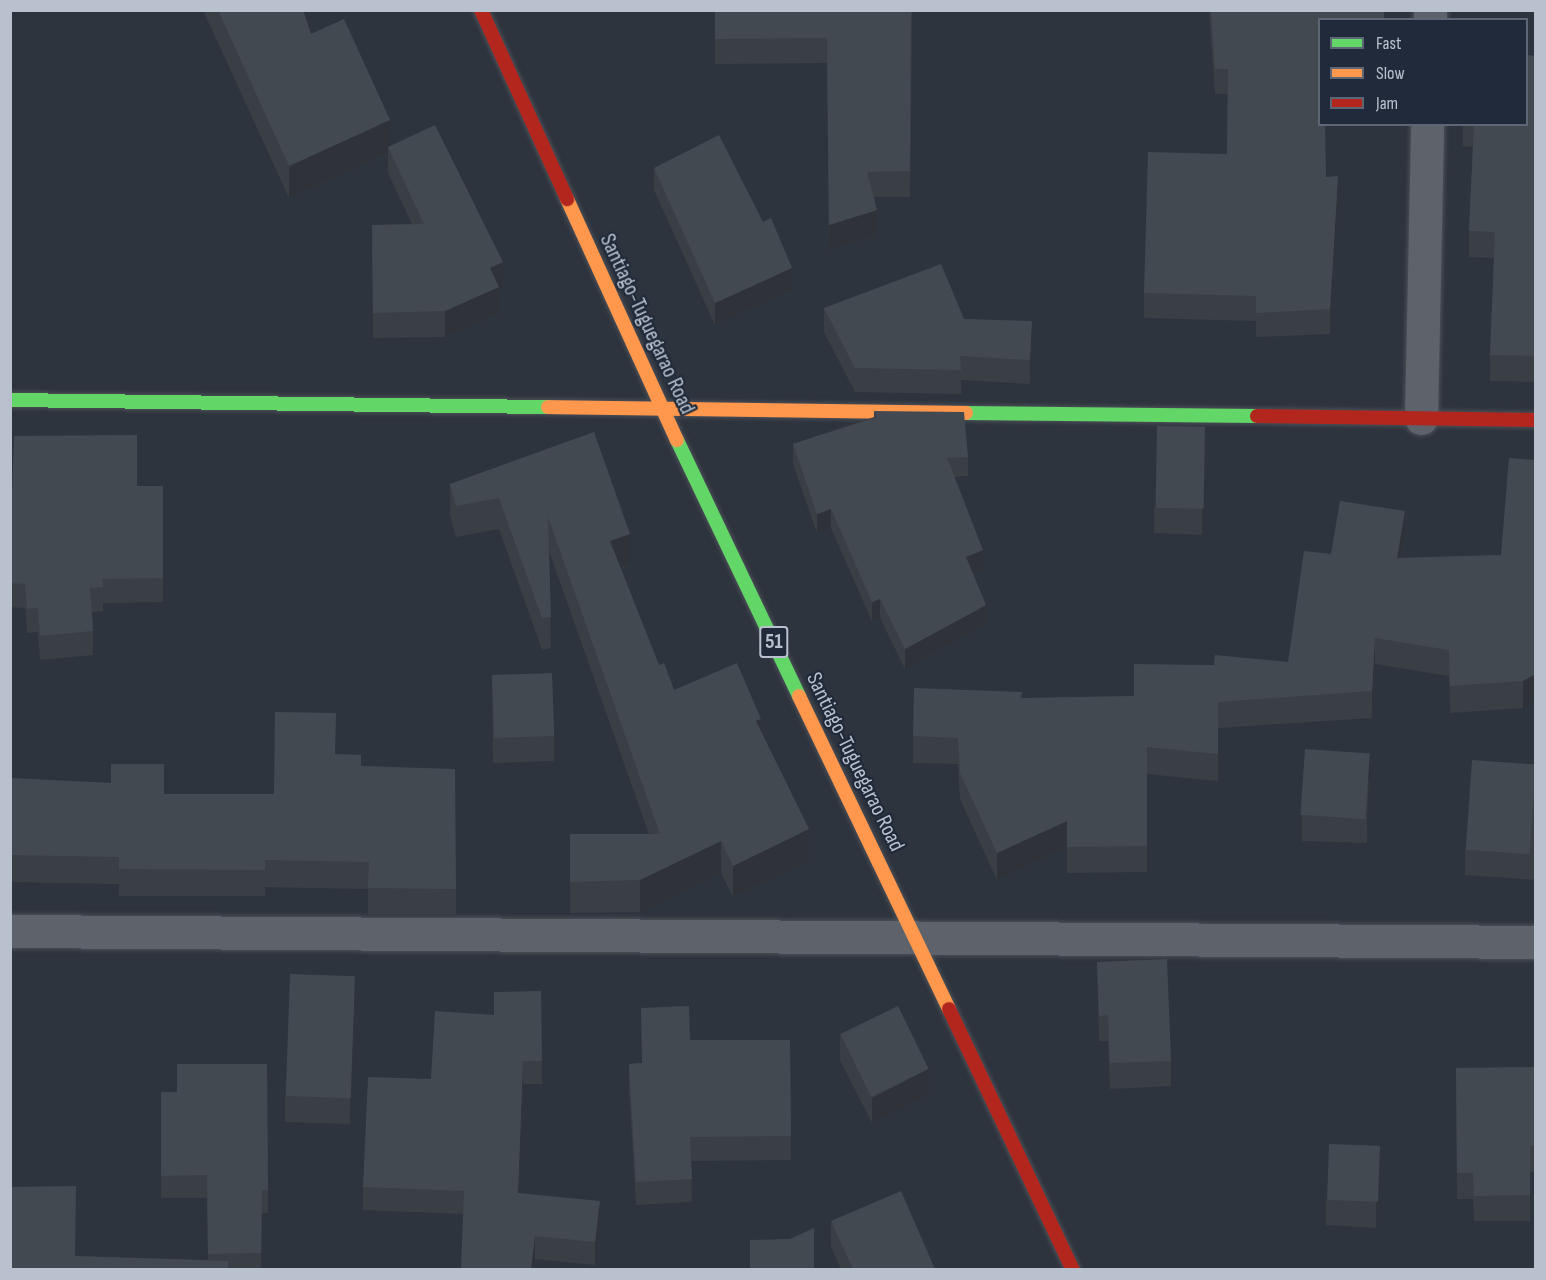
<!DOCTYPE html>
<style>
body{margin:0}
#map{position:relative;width:1546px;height:1280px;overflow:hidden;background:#2e343e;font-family:"Sofia Sans Condensed",sans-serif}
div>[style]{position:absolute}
.roads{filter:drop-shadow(0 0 2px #4b4f56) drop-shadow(0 0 2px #4b4f56)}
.street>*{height:33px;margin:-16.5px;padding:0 16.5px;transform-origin:16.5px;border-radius:16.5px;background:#5e636b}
.fast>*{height:14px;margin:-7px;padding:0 7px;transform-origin:7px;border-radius:7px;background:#63d668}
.slow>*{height:14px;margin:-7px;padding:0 7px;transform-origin:7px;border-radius:7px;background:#ff974d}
.jam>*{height:14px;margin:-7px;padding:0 7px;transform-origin:7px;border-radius:7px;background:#b3261e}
.wall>*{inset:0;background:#3a3f46}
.shaded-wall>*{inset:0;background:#2f3339}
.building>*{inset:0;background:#434951;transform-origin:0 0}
span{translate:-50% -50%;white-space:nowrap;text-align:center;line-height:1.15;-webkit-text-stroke:4.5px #202a3a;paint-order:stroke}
.shield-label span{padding:2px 4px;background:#202a3a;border:2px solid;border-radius:4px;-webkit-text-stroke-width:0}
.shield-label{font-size:21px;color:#b9c1ce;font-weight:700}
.street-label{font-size:22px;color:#b9c1ce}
.frame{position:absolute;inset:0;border:12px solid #b9c1ce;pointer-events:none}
.legend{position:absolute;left:1318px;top:18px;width:210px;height:108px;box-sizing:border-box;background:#202a3a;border:2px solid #5d6675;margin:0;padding:8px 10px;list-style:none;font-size:18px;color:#b9c1ce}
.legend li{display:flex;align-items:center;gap:12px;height:30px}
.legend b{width:30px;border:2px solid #5d6675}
</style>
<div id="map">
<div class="roads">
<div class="street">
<div style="left:1430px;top:20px;width:10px;rotate:-90deg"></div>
<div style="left:1421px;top:418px;width:294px;rotate:-88.8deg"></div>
<div style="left:10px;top:931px;width:1526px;rotate:0.41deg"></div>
</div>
<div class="fast">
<div style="left:10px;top:400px;width:538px;rotate:0.75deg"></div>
<div style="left:966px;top:413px;width:291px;rotate:0.6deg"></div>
<div style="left:677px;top:440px;width:284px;rotate:64.5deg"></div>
</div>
<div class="slow">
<div style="left:567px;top:199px;width:265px;rotate:65.5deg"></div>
<div style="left:548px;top:407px;width:418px;rotate:0.8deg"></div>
<div style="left:799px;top:696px;width:347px;rotate:64.4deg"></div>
</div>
<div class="jam">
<div style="left:481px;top:10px;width:208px;rotate:65.5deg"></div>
<div style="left:1257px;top:416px;width:279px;rotate:0.8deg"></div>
<div style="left:949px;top:1009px;width:289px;rotate:64.6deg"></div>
</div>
</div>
<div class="wall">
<div style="clip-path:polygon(203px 10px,303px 10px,311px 34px,390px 146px,503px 288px,499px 290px,499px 313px,445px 337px,373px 338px,372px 225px,412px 224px,388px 173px,388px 153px,289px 198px)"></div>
<div style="clip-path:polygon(715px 10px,912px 10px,910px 197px,874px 197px,877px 236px,829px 250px,827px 63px,715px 64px)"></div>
<div style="clip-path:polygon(1209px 10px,1384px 10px,1320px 20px,1326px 177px,1338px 200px,1330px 334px,1256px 337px,1256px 321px,1144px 318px,1144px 293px,1227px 154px,1228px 94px,1215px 94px)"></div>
<div style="clip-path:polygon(1536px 56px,1536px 382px,1490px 381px,1490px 355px,1494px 258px,1469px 257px,1469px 231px,1473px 147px,1463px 146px,1463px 124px,1527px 124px)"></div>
<div style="clip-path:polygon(654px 168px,792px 290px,715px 325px,654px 190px)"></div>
<div style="clip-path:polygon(824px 308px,964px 319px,1032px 345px,1030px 384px,961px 380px,961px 394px,855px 392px,824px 332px)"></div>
<div style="clip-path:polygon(874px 411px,968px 457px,968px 476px,954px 477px,983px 569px,973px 573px,986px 624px,905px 669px,880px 618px,872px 621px,831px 528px,817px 533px,793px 464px,793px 444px,874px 417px)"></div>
<div style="clip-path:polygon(594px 432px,630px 565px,621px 569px,659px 665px,674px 690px,761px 730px,809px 861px,733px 897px,721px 873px,640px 912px,570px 913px,570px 834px,649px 834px,549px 551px,551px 648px,542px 650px,499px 529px,456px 537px,450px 515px,450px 484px)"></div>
<div style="clip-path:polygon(1205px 452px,1202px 535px,1154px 533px,1154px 508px)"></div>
<div style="clip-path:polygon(1536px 460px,1523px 708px,1450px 713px,1449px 676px,1375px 664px,1372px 718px,1218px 728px,1218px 781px,1147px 774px,1147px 872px,1067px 873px,1067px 847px,997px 880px,960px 799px,958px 764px,913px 763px,913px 736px,1022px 698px,1134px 696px,1214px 665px,1288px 662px,1331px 554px,1405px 537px,1402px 558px,1501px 555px)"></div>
<div style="clip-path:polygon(137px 486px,163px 486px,163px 602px,103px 603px,103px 611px,92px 612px,93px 631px,93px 655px,40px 660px,38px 632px,27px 633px,25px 608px,10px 607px,10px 493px)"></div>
<div style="clip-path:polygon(492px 675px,554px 736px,554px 761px,493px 763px)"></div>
<div style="clip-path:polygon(336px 754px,361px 766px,456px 889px,456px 915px,368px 915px,368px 889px,265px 887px,265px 896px,119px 896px,119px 884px,10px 882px,10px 778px,164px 794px,274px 794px)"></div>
<div style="clip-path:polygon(1536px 764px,1536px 880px,1465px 875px,1465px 850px)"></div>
<div style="clip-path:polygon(1370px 779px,1367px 843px,1302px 841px,1302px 815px)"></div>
<div style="clip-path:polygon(1097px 962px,1171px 1061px,1171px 1086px,1110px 1089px,1108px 1041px,1099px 1041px)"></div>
<div style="clip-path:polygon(541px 991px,542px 1084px,523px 1084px,519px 1193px,600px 1224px,595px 1265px,535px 1259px,463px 1214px,363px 1210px,363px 1187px,431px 1079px,494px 1015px)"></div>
<div style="clip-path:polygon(355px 1002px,350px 1124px,285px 1122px,285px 1096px)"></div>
<div style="clip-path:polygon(840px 1034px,929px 1095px,872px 1123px,840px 1060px)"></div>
<div style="clip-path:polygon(690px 1040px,790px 1040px,791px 1160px,691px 1161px,692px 1202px,636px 1205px,629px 1087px,629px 1064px,642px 1063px)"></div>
<div style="clip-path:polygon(267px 1064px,268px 1213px,262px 1213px,261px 1269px,10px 1269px,75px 1256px,208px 1260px,207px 1198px,161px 1198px,161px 1092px,177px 1092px)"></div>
<div style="clip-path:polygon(1536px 1067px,1536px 1172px,1530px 1172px,1530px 1221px,1474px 1221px,1473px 1199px,1457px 1199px,1456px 1068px)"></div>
<div style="clip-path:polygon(1380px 1172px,1376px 1228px,1326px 1225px,1326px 1200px)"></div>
<div style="clip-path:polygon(831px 1221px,935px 1269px,841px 1269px,831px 1247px)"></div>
</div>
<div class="shaded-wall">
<div style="clip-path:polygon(390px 120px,390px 151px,388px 147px,388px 153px,289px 198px,289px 166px)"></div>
<div style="clip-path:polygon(1338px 176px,1338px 200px,1330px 334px,1330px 309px)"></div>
<div style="clip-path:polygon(877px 210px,877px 236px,829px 250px,829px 225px)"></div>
<div style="clip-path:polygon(503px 262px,503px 288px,499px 290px,499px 313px,445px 337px,445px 311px,490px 268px)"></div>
<div style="clip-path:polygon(792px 268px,792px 290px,715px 325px,715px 303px)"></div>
<div style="clip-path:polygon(1032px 321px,1032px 345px,1030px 384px,1030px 360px)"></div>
<div style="clip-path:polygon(1205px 427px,1205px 452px,1202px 535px,1202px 509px)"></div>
<div style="clip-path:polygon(831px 509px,831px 528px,817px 533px,817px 514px)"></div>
<div style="clip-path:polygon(1405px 511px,1405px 537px,1397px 585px,1397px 558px)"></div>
<div style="clip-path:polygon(630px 534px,630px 565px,610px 572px,610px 541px)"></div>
<div style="clip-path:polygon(983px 550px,983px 569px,966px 576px,966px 557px)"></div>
<div style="clip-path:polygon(880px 599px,880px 618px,872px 621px,872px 602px)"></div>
<div style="clip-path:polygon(986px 605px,986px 624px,905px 669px,905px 649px)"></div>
<div style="clip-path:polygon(1375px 638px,1375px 664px,1372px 718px,1372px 691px)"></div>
<div style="clip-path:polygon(1536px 674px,1536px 701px,1523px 708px,1523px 681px)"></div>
<div style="clip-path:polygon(761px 719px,761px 751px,756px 721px)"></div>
<div style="clip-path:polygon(1370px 753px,1370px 779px,1367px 843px,1367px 818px)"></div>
<div style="clip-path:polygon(1067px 821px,1067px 847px,997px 880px,997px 853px)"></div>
<div style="clip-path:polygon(809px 829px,809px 861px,733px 897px,733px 866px)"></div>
<div style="clip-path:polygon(721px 841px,721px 873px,640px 912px,640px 880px)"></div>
<div style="clip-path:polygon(355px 976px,355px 1002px,350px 1124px,350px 1099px)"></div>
<div style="clip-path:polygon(523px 1061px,523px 1084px,518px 1216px,518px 1193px)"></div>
<div style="clip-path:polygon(929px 1069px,929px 1095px,872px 1123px,872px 1098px)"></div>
<div style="clip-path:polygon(1380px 1146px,1380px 1172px,1376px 1228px,1376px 1203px)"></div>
<div style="clip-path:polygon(600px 1201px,600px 1224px,595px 1265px,595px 1242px)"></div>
<div style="clip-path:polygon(535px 1236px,535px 1259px,534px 1269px,531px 1269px)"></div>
</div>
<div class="building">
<div style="clip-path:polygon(218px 10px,303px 10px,311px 34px,344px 19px,390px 120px,289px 166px)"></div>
<div style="clip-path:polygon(715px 10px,911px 10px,910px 171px,867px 172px,877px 210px,829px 225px,827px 38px,715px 39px)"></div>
<div style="clip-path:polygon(1211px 10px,1384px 10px,1384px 20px,1320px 20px,1320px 124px,1325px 124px,1326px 177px,1338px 176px,1330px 309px,1256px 313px,1256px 296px,1144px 293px,1148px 152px,1227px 154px,1228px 69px,1215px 69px)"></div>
<div style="clip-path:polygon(1527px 55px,1536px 56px,1536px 356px,1490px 355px,1495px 232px,1469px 231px,1474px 124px,1527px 124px)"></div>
<div style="clip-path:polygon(435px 125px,503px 262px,490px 268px,499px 287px,445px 311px,373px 313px,372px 225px,424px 224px,388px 147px)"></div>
<div style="clip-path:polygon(719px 135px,763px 222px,771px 218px,792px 268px,715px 303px,654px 168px)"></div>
<div style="clip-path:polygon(941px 264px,964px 319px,1032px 321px,1030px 360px,960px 356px,961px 370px,855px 368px,824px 308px)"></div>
<div style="clip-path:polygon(874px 411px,964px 412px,968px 457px,947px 458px,983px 550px,966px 557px,986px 605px,905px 649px,880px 599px,872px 602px,831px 509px,817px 514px,793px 444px,877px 417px)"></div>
<div style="left:1157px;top:426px;width:48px;height:82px;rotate:1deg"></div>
<div style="clip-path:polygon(594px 432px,630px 534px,610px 541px,659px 665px,664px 663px,674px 690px,737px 663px,761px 719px,756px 721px,809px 829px,733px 866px,721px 841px,640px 880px,570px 882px,570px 834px,660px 834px,548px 517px,551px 617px,542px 618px,499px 498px,456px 506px,450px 484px)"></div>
<div style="clip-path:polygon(137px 435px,137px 486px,163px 486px,163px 578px,102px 579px,103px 587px,90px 588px,93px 631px,40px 636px,38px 608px,27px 609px,25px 584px,10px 583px,10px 493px,12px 493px,14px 436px)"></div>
<div style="clip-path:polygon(1509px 458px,1536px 460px,1536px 674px,1523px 681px,1450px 686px,1449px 650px,1375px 638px,1372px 691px,1218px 702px,1218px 754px,1147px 747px,1147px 846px,1067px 847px,1067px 821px,997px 853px,960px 773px,958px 738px,913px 736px,914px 688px,1022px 692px,1021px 698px,1134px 696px,1134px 664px,1214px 665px,1215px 655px,1288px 662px,1304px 551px,1331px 554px,1340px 501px,1405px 511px,1397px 558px,1501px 555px)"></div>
<div style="left:552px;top:673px;width:63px;height:60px;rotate:88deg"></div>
<div style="clip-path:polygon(275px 712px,336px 713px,335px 754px,361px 755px,361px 766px,455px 769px,456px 889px,368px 888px,369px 862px,265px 860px,265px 870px,119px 869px,119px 857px,10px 855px,10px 778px,111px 783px,111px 764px,164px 764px,164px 794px,274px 794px)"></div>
<div style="left:1305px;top:749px;width:65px;height:66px;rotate:4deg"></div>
<div style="left:1472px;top:760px;width:64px;height:90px;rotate:4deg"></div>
<div style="clip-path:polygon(1167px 959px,1171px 1061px,1110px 1063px,1108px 1015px,1099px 1016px,1097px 962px)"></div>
<div style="left:290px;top:974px;width:65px;height:122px;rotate:2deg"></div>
<div style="clip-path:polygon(541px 991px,542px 1061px,523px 1061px,518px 1193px,600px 1201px,595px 1242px,535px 1236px,531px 1269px,461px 1269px,464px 1191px,363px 1187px,368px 1077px,431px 1079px,435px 1011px,494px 1015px,494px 992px)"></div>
<div style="clip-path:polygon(689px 1006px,690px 1040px,790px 1040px,791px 1136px,690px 1137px,692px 1179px,636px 1182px,629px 1064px,642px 1063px,641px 1008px)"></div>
<div style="left:898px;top:1006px;width:70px;height:64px;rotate:64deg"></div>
<div style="clip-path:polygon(177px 1064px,267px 1064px,268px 1190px,262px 1190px,261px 1253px,208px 1254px,207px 1175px,161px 1176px,161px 1092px,177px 1092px)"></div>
<div style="clip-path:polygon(1536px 1067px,1536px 1146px,1530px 1146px,1530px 1195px,1474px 1196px,1473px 1173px,1457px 1173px,1456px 1068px)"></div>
<div style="left:1329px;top:1144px;width:51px;height:56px;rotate:2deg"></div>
<div style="clip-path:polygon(76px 1186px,75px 1256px,228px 1261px,228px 1269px,10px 1269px,10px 1187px)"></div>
<div style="clip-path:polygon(901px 1191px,935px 1269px,853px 1269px,831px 1221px)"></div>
<div style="clip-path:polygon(814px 1228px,814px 1269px,750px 1269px,750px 1240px,790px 1239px)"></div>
</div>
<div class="shield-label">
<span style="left:774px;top:642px">51</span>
</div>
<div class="street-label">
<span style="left:647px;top:324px;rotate:65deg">Santiago-Tuguegarao Road</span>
<span style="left:855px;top:762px;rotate:64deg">Santiago-Tuguegarao Road</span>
</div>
<div class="frame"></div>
<ul class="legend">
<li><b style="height:8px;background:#63d668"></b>Fast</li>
<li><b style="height:8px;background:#ff974d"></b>Slow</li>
<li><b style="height:8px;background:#b3261e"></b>Jam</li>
</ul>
</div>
